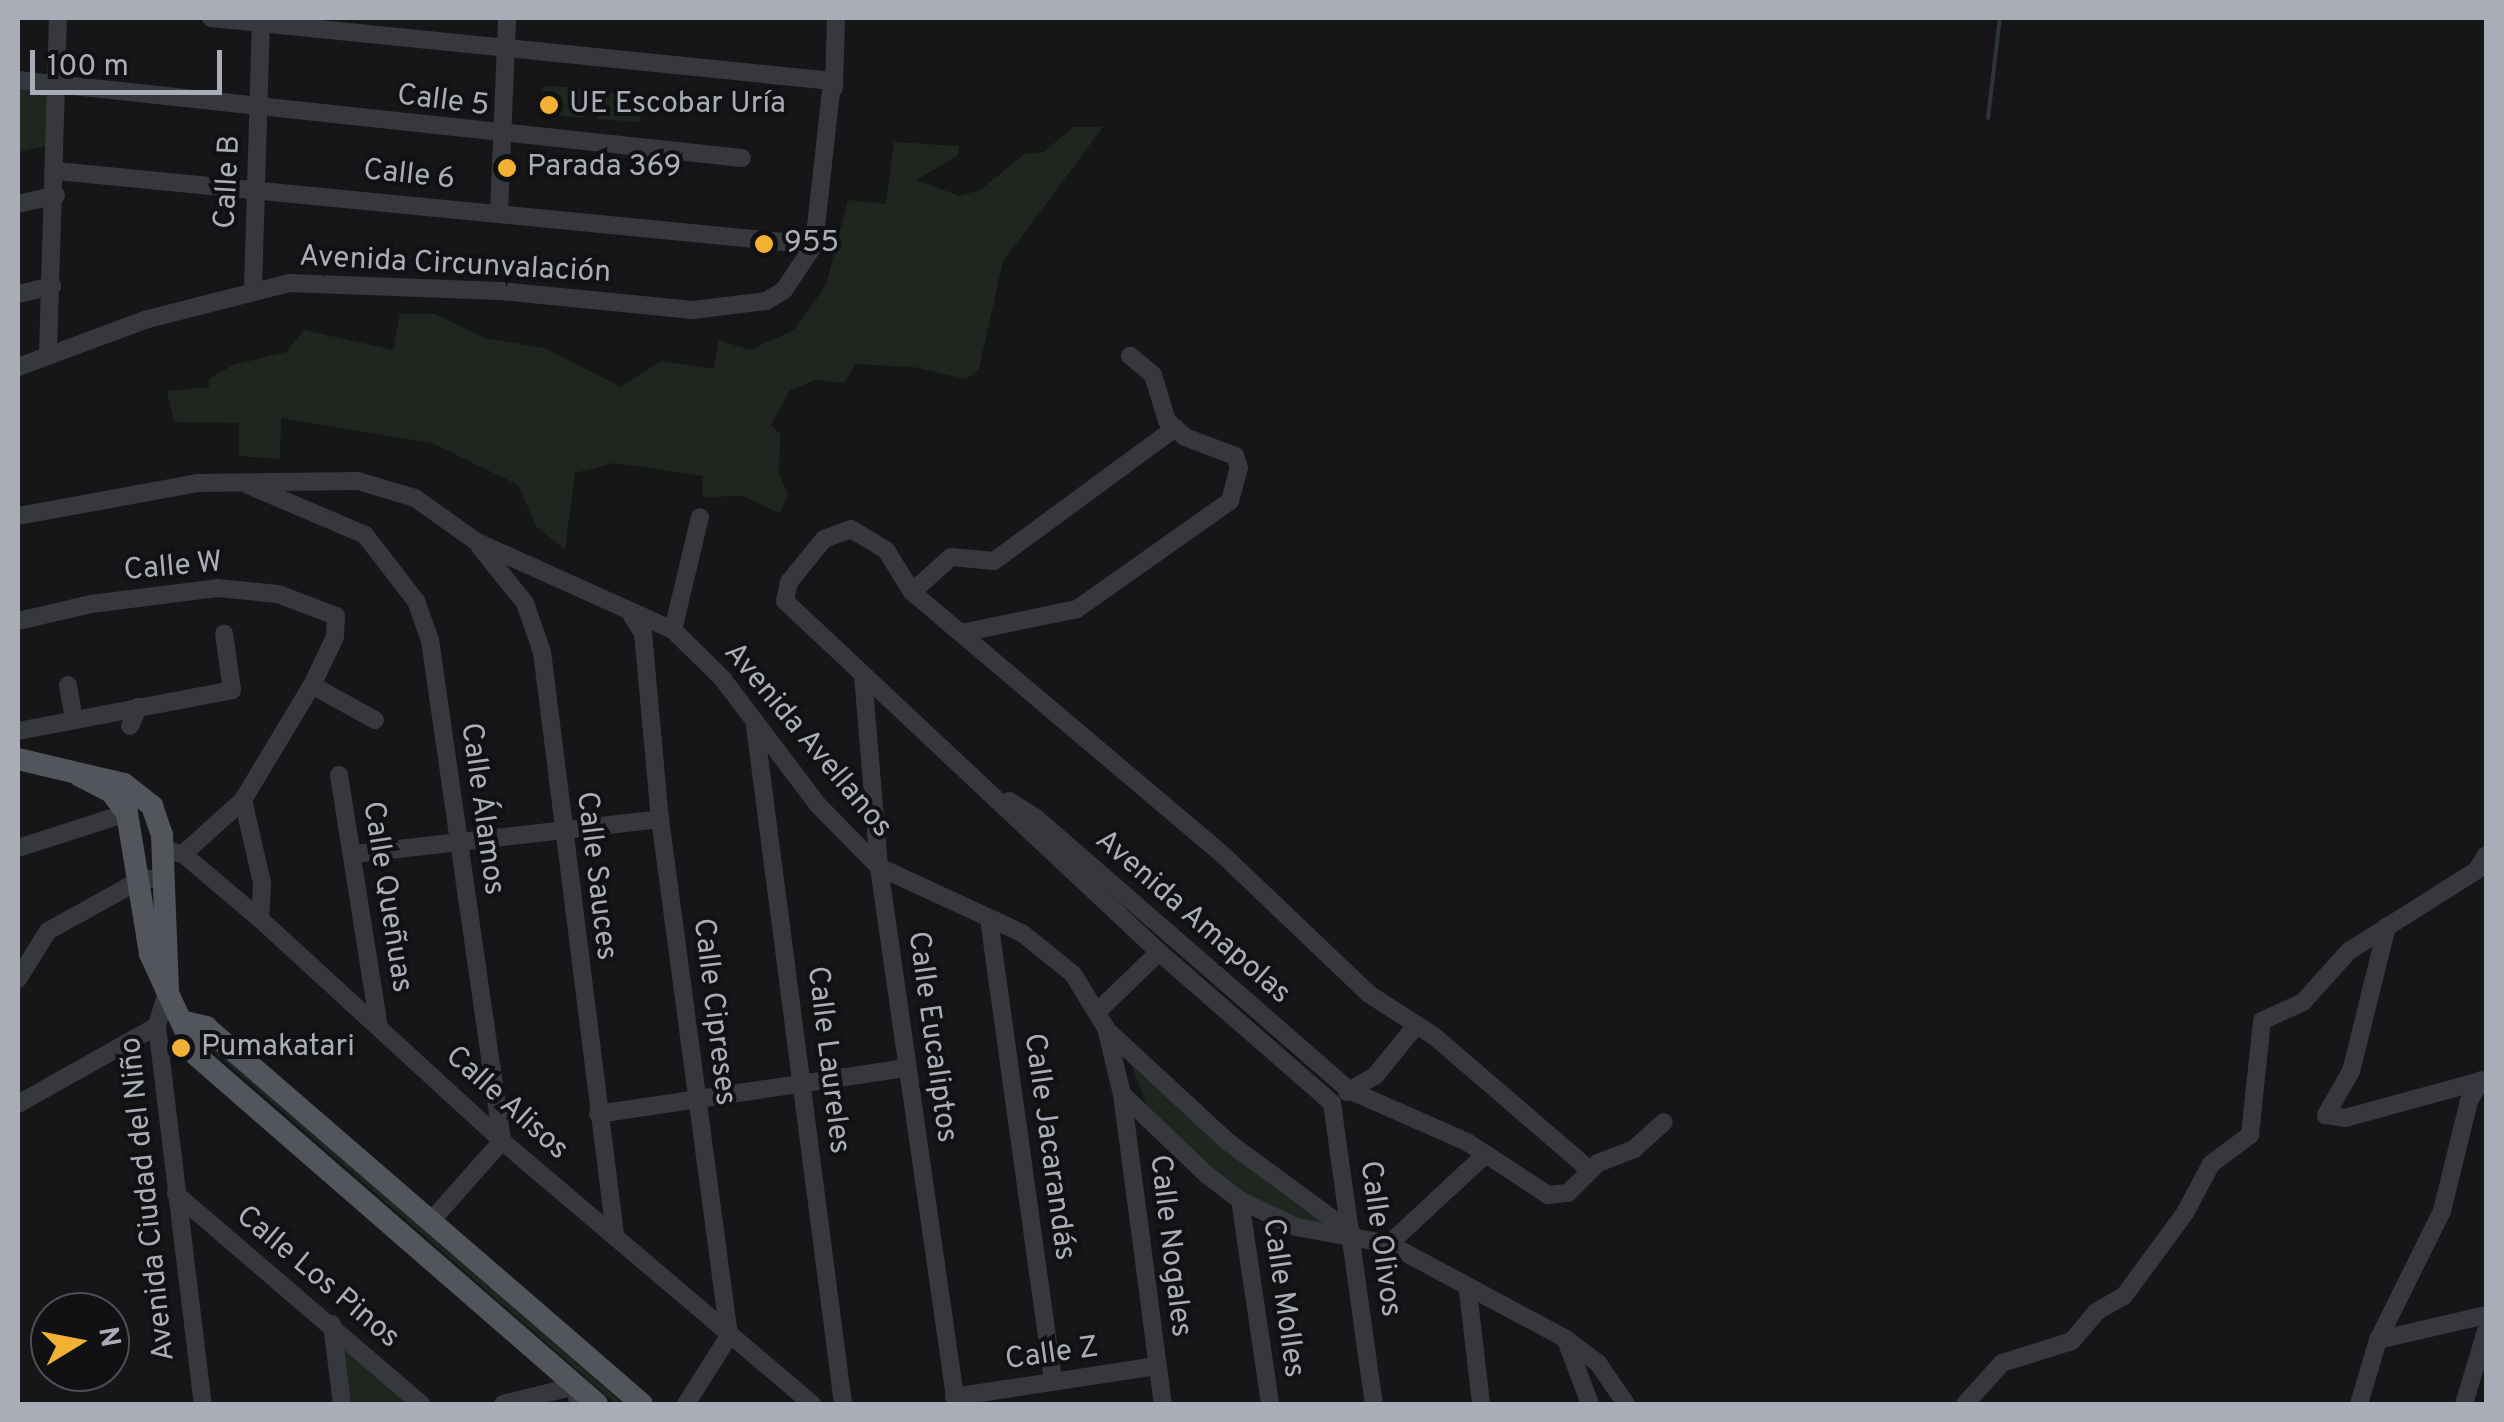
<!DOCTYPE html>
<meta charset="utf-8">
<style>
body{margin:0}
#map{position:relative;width:2504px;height:1422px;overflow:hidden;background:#161618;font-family:Overpass,sans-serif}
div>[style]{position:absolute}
.green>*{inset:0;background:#1e261f;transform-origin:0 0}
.stream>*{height:4px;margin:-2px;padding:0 2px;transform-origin:2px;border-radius:2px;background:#2c353c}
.minor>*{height:18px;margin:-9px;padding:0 9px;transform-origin:9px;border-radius:9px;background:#37383d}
.major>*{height:22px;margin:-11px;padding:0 11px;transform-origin:11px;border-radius:11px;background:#53555c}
.dots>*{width:28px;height:28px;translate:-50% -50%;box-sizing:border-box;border:5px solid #111113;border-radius:50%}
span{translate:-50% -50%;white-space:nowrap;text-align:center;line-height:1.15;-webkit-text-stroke:8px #111113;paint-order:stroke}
.street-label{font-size:30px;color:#a8adb8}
.poi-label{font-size:30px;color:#a8adb8}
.left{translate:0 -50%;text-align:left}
.frame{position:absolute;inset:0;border:20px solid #a8adb8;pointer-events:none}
.north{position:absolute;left:30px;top:1292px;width:100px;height:100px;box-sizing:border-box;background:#111113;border:2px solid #4d4f55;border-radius:50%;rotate:80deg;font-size:28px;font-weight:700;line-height:40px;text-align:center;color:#a8adb8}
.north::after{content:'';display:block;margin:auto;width:35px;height:45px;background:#f2b134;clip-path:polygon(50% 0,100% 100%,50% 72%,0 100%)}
.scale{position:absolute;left:30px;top:50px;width:192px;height:45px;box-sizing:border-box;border:5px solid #a8adb8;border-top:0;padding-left:12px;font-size:30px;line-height:35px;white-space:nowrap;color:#a8adb8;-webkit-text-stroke:8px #111113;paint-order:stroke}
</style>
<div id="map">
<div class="green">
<div style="clip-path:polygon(543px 86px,586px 88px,584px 118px,539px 113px)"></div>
<div style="clip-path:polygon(18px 89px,48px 92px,50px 145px,18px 152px)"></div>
<div style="left:599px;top:92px;width:43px;height:27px;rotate:4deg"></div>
<div style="clip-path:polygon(1073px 127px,1103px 127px,1003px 261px,979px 369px,967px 379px,913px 367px,856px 364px,844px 383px,815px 380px,790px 390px,771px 425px,780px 434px,779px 474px,788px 494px,780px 513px,742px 496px,702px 497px,703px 476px,615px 463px,575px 473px,565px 550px,536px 526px,518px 485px,432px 443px,281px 418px,280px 459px,239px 456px,239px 423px,174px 422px,167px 391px,209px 387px,209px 379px,233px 365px,286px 352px,304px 330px,393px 350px,400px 314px,435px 314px,484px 338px,544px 348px,621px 387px,661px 361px,713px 369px,719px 340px,750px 350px,794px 330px,826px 285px,848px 200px,886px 204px,894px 142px,959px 146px,958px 155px,917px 180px,959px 196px,980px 190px,1025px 154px,1044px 152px)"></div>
<div style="clip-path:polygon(203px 1042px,207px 1042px,624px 1404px,616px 1404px)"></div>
<div style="clip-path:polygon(1132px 1066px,1230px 1153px,1331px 1225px,1313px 1226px,1255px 1200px,1185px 1147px,1147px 1106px)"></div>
<div style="clip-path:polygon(336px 1340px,414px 1404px,343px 1404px)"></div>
</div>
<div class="stream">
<div style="left:1988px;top:118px;width:101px;rotate:-83.2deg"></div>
</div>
<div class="minor">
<div style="left:211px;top:18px;width:624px;rotate:5.79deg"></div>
<div style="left:18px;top:80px;width:728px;rotate:6.15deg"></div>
<div style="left:834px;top:88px;width:70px;rotate:-88.4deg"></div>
<div style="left:57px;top:171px;width:761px;rotate:5.58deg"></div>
<div style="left:18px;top:204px;width:39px;rotate:-13deg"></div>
<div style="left:499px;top:212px;width:194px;rotate:-87.6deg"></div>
<div style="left:253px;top:289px;width:271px;rotate:-88.3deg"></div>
<div style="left:18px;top:294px;width:35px;rotate:-13deg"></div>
<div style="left:48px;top:353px;width:335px;rotate:-88.3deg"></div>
<div style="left:18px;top:367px;width:139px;rotate:-20.3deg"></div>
<div style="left:148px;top:319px;width:146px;rotate:-14.3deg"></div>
<div style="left:289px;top:283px;width:211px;rotate:2.2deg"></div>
<div style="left:500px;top:291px;width:194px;rotate:5.6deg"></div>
<div style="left:693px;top:310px;width:74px;rotate:-7deg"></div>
<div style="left:766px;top:301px;width:21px;rotate:-31deg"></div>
<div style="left:784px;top:290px;width:54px;rotate:-56.3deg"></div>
<div style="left:814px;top:245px;width:164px;rotate:-83.7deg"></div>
<div style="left:248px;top:485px;width:127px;rotate:23.1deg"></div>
<div style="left:365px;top:535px;width:83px;rotate:52.3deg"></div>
<div style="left:416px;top:601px;width:41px;rotate:70.3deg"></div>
<div style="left:430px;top:640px;width:506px;rotate:81.82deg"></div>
<div style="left:18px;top:516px;width:182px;rotate:-10.4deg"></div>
<div style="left:197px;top:483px;width:161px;rotate:-0.7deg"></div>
<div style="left:358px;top:481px;width:59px;rotate:16.6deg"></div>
<div style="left:415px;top:498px;width:76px;rotate:35.4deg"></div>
<div style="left:477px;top:542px;width:215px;rotate:24.2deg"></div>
<div style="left:673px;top:630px;width:69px;rotate:44.4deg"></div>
<div style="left:722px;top:678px;width:159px;rotate:52.9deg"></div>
<div style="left:818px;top:805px;width:87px;rotate:45.5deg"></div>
<div style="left:879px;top:867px;width:157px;rotate:24.8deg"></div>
<div style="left:1022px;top:933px;width:65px;rotate:38.8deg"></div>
<div style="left:1073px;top:974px;width:63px;rotate:58.6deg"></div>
<div style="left:1106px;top:1028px;width:68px;rotate:76.4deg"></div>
<div style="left:1122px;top:1094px;width:117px;rotate:43.6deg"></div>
<div style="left:1207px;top:1175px;width:41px;rotate:37.1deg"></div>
<div style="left:1240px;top:1200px;width:62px;rotate:25.7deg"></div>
<div style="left:1296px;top:1227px;width:95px;rotate:10.4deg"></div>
<div style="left:1389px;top:1244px;width:201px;rotate:28.2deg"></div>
<div style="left:1566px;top:1339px;width:40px;rotate:37deg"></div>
<div style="left:1598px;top:1363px;width:50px;rotate:55.7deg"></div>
<div style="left:480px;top:547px;width:72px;rotate:51.2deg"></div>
<div style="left:525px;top:603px;width:52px;rotate:70.9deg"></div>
<div style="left:542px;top:652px;width:587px;rotate:82.85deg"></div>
<div style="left:912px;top:592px;width:52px;rotate:-41.9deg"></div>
<div style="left:951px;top:557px;width:43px;rotate:5.3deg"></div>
<div style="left:994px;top:561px;width:225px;rotate:-36.3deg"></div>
<div style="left:632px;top:616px;width:20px;rotate:57deg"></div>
<div style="left:643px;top:633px;width:187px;rotate:84.8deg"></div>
<div style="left:660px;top:819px;width:522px;rotate:82.4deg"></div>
<div style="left:729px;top:1336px;width:80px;rotate:122.3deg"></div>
<div style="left:18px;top:621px;width:75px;rotate:-13.1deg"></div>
<div style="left:91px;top:604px;width:127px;rotate:-7.2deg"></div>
<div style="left:217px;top:588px;width:61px;rotate:5.6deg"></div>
<div style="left:278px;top:594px;width:62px;rotate:20.8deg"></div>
<div style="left:336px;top:616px;width:21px;rotate:93deg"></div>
<div style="left:335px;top:637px;width:53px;rotate:115.6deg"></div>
<div style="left:312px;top:685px;width:134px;rotate:121deg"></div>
<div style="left:243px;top:800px;width:81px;rotate:138deg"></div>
<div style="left:673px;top:630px;width:116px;rotate:-76.6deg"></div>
<div style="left:966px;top:632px;width:113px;rotate:-11.7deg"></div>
<div style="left:1077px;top:609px;width:187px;rotate:-35.2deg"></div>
<div style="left:1230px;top:501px;width:34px;rotate:-75deg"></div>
<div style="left:1239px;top:468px;width:13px;rotate:-108deg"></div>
<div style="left:1235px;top:456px;width:53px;rotate:-159.2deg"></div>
<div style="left:1185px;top:437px;width:24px;rotate:-138deg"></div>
<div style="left:1167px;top:421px;width:48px;rotate:-106.9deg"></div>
<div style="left:1153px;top:375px;width:30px;rotate:-140deg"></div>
<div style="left:863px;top:676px;width:192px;rotate:85.2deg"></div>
<div style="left:879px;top:867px;width:542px;rotate:81.84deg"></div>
<div style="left:68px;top:685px;width:36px;rotate:80deg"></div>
<div style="left:312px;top:685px;width:72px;rotate:29.1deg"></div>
<div style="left:130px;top:726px;width:21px;rotate:-67deg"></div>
<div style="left:755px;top:726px;width:684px;rotate:82.6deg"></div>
<div style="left:18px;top:731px;width:218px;rotate:-10.8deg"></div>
<div style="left:232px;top:690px;width:57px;rotate:-98.1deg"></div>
<div style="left:339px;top:775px;width:255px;rotate:81deg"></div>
<div style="left:243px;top:800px;width:85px;rotate:77.1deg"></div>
<div style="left:262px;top:883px;width:36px;rotate:93deg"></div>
<div style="left:1009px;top:801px;width:31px;rotate:32deg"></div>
<div style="left:1035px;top:817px;width:416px;rotate:41deg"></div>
<div style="left:1349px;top:1090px;width:129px;rotate:23.8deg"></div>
<div style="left:1467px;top:1142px;width:97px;rotate:33.2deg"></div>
<div style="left:1548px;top:1195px;width:20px;rotate:-6deg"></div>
<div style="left:1568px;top:1193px;width:42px;rotate:-45deg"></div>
<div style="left:1598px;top:1163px;width:39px;rotate:-21deg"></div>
<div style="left:1634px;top:1149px;width:40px;rotate:-42deg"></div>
<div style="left:18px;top:848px;width:114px;rotate:-17.8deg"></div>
<div style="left:164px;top:850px;width:19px;rotate:12deg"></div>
<div style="left:183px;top:854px;width:101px;rotate:40.2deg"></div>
<div style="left:260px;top:919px;width:328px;rotate:42.5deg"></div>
<div style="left:502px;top:1141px;width:407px;rotate:40.3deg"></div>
<div style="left:354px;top:854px;width:308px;rotate:-6.5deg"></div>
<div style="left:989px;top:919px;width:467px;rotate:82.1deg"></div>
<div style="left:2387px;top:926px;width:149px;rotate:103.9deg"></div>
<div style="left:2351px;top:1071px;width:51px;rotate:119.6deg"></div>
<div style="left:2326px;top:1115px;width:19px;rotate:9deg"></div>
<div style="left:2345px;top:1118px;width:140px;rotate:-15.3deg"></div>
<div style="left:18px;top:979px;width:57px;rotate:-58deg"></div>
<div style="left:48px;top:931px;width:107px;rotate:-29deg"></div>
<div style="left:142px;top:879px;width:23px"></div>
<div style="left:168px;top:989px;width:39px;rotate:107deg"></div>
<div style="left:157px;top:1026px;width:381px;rotate:83.1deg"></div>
<div style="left:1098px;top:1011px;width:85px;rotate:-44deg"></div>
<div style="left:1107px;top:1030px;width:165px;rotate:42.8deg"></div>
<div style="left:1228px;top:1142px;width:154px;rotate:36.3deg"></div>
<div style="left:1347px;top:1092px;width:32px;rotate:-30deg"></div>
<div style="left:1375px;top:1076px;width:62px;rotate:-50.9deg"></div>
<div style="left:1122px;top:1094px;width:313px;rotate:82.5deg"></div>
<div style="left:1332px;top:1103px;width:230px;rotate:-138.9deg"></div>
<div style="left:1159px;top:952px;width:513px;rotate:-136.82deg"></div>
<div style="left:785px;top:601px;width:19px;rotate:-78deg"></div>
<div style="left:789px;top:582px;width:55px;rotate:-50.9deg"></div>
<div style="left:824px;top:539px;width:29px;rotate:-20deg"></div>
<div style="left:851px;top:529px;width:41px;rotate:31deg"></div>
<div style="left:886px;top:550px;width:49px;rotate:58.2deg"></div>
<div style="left:912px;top:592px;width:406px;rotate:40.2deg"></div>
<div style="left:1222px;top:854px;width:203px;rotate:43.6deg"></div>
<div style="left:1369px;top:994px;width:77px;rotate:32.9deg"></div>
<div style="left:1434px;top:1036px;width:206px;rotate:40.7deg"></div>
<div style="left:1332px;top:1103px;width:304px;rotate:82.1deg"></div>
<div style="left:18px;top:1104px;width:159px;rotate:-29.3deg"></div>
<div style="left:598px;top:1114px;width:312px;rotate:-8.5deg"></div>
<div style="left:176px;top:1194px;width:323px;rotate:40.6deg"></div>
<div style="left:1240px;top:1200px;width:206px;rotate:81.6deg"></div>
<div style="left:432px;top:1220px;width:106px;rotate:-48.5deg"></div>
<div style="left:1389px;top:1244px;width:132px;rotate:-42.9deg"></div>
<div style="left:1468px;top:1291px;width:114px;rotate:83.4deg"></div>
<div style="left:332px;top:1324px;width:81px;rotate:82.9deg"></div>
<div style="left:1566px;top:1340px;width:68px;rotate:69.4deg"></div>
<div style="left:2378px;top:1340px;width:111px;rotate:-13deg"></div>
<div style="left:954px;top:1397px;width:205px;rotate:-8.7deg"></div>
<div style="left:503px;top:1404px;width:75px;rotate:-13.9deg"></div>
<div style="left:576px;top:1386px;width:18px;rotate:84deg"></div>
<div style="left:1965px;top:1404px;width:55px;rotate:-47.9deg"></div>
<div style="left:2002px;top:1363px;width:73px;rotate:-17.4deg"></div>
<div style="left:2072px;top:1341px;width:38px;rotate:-50deg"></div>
<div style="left:2096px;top:1312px;width:32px;rotate:-30deg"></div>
<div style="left:2124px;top:1296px;width:103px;rotate:-53.7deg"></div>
<div style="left:2185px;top:1213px;width:55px;rotate:-62deg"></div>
<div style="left:2211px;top:1164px;width:49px;rotate:-36.6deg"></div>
<div style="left:2250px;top:1135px;width:115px;rotate:-84deg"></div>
<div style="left:2262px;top:1021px;width:45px;rotate:-24.9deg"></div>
<div style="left:2303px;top:1002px;width:69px;rotate:-48deg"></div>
<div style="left:2349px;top:951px;width:151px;rotate:-32.3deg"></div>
<div style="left:2477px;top:870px;width:17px;rotate:-59deg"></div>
<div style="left:2359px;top:1404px;width:67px;rotate:-73.5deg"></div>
<div style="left:2378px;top:1340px;width:144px;rotate:-63.6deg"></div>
<div style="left:2442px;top:1211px;width:113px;rotate:-76.2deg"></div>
<div style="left:2469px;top:1101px;width:24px;rotate:-60deg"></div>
<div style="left:2464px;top:1404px;width:76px;rotate:-73.2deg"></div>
</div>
<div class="major">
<div style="left:18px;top:759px;width:109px;rotate:13.3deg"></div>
<div style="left:124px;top:784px;width:36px;rotate:38deg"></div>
<div style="left:152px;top:806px;width:31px;rotate:71deg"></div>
<div style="left:162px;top:835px;width:153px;rotate:87.8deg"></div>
<div style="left:80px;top:776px;width:35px;rotate:27deg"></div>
<div style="left:111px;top:792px;width:26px;rotate:53deg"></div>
<div style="left:127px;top:813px;width:143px;rotate:80.7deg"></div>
<div style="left:150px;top:954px;width:112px;rotate:65.3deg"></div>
<div style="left:197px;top:1056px;width:530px;rotate:41.02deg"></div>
<div style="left:181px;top:1021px;width:26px;rotate:13deg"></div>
<div style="left:206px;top:1027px;width:576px;rotate:40.85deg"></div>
</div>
<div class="dots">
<div style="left:549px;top:105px;background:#f2b134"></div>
<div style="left:507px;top:168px;background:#f2b134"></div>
<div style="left:764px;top:244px;background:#f2b134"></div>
<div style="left:181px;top:1048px;background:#f2b134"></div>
</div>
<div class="street-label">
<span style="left:443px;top:102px;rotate:7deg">Calle 5</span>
<span style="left:409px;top:176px;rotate:6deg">Calle 6</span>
<span style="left:229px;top:182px;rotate:-87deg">Calle B</span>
<span style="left:455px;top:266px;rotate:3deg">Avenida Circunvalación</span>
<span style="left:173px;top:568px;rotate:-5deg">Calle W</span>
<span style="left:807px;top:741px;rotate:50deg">Avenida Avellanos</span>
<span style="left:481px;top:809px;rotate:82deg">Calle Álamos</span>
<span style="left:595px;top:876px;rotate:83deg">Calle Sauces</span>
<span style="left:386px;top:897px;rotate:81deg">Calle Queñuas</span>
<span style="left:1192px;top:918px;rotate:41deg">Avenida Amapolas</span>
<span style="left:713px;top:1012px;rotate:83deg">Calle Cipreses</span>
<span style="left:931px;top:1037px;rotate:82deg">Calle Eucaliptos</span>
<span style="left:827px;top:1060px;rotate:83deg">Calle Laureles</span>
<span style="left:506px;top:1104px;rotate:42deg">Calle Alisos</span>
<span style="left:1048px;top:1147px;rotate:82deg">Calle Jacarandás</span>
<span style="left:149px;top:1199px;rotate:-96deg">Avenida Ciudad del Niño</span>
<span style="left:1379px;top:1239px;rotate:82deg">Calle Olivos</span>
<span style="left:1169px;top:1246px;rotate:83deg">Calle Nogales</span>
<span style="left:317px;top:1278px;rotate:40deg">Calle Los Pinos</span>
<span style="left:1282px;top:1298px;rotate:82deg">Calle Molles</span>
<span style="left:1052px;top:1355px;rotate:-8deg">Calle Z</span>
</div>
<div class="poi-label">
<span class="left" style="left:569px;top:105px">UE Escobar Uría</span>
<span class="left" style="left:527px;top:168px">Parada 369</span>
<span class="left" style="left:784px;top:244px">955</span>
<span class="left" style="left:201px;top:1048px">Pumakatari</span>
</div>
<div class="frame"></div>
<div class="north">N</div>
<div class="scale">100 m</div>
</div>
